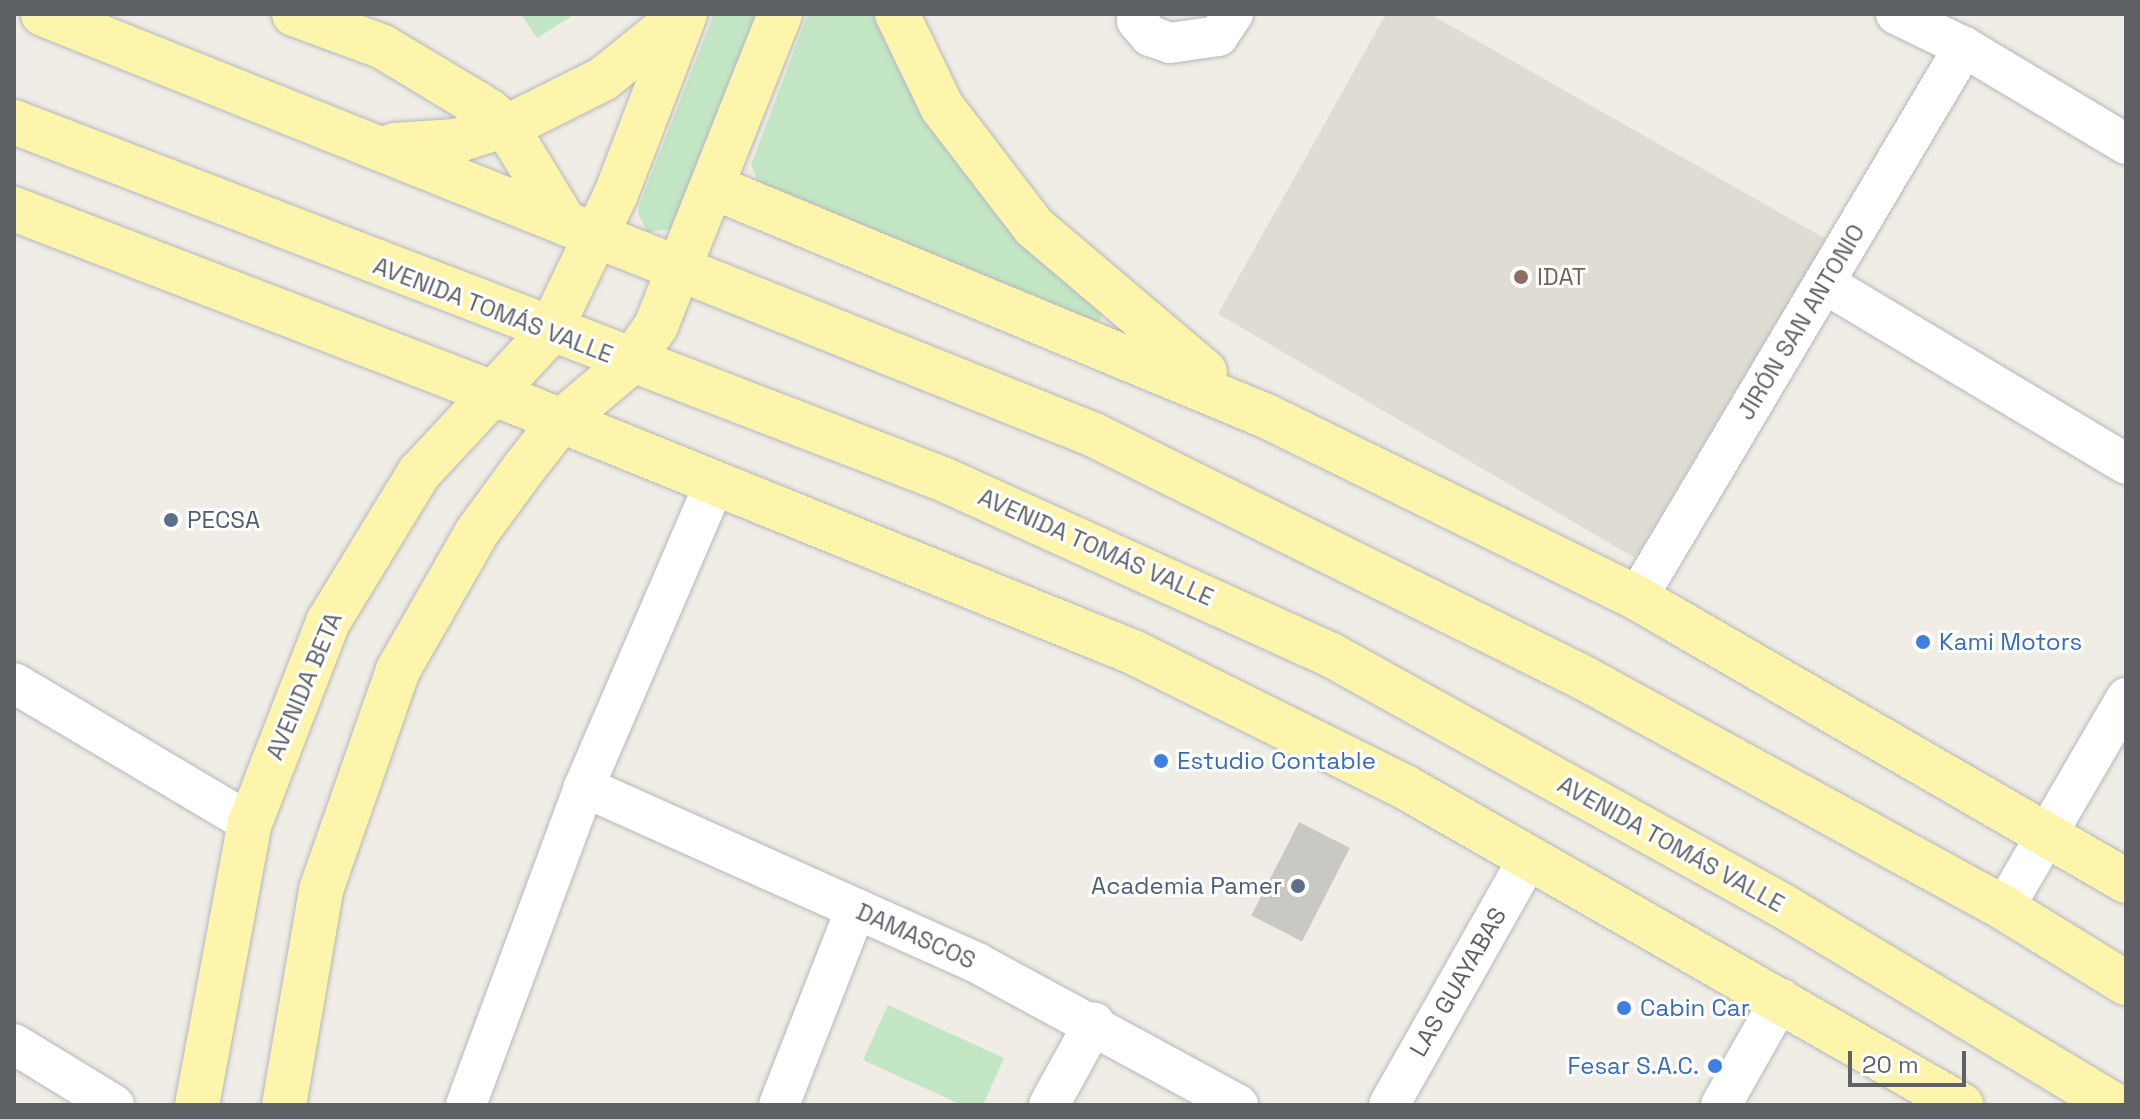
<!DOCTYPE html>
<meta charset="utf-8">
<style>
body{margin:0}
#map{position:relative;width:2140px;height:1119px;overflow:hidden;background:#efede5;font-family:"Space Grotesk",sans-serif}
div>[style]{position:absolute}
.education>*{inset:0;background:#dfddd3}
.green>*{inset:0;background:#c3e6c5}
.building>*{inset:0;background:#cac8c2;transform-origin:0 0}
.roads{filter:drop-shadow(0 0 2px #b6b7bc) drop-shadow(0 0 2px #b6b7bc)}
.minor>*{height:40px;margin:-20px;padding:0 20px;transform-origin:20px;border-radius:20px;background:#fff}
.major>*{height:44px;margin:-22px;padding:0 22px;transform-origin:22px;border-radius:22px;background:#fdf5ac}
.dots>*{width:22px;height:22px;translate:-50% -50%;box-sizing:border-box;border:4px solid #fff;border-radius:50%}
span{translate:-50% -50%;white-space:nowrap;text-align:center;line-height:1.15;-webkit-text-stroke:6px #fff;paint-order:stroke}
.education-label{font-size:24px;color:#785e54}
.left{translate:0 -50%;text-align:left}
.street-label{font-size:24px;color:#5d6065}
.service-label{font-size:24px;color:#4e5e75}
.right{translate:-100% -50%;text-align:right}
.shop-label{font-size:24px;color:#366cbe}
.frame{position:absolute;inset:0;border:16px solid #5d6065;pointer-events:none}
.scale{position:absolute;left:1848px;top:1051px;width:118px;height:36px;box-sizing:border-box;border:4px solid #5d6065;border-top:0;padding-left:10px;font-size:24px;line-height:28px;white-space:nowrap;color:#5d6065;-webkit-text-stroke:6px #fff;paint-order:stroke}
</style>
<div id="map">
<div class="education">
<div style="clip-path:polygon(1386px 14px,1430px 14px,1826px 239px,1635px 558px,1218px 314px)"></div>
</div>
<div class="green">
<div style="clip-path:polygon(521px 14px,575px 14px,537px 38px)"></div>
<div style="clip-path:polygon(714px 14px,762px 14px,675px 229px,647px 232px,638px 213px,640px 203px)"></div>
<div style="clip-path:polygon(808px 14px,876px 14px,926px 113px,1102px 313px,1099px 322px,760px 186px,751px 165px)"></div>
<div style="clip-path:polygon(888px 1005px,1004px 1058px,983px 1105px,962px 1105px,863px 1060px)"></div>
</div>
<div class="building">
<div style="left:1299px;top:822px;width:57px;height:105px;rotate:27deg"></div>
</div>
<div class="roads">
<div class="minor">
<div style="left:1139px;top:14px;width:7px;rotate:106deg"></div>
<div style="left:1137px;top:21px;width:20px;rotate:49deg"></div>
<div style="left:1150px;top:36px;width:21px;rotate:19deg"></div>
<div style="left:1170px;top:43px;width:49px;rotate:-8.3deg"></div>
<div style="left:1218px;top:36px;width:27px;rotate:-56deg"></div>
<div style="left:1896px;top:14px;width:76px;rotate:25.9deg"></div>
<div style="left:1964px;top:47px;width:189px;rotate:30.9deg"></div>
<div style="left:1824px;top:283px;width:352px;rotate:30.9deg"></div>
<div style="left:1637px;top:598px;width:641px;rotate:-59.31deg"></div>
<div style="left:14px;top:683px;width:274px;rotate:30.7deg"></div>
<div style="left:584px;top:787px;width:431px;rotate:24.1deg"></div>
<div style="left:977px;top:963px;width:297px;rotate:28.5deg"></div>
<div style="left:2004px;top:908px;width:243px;rotate:-59.8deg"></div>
<div style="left:14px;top:1044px;width:117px;rotate:31.4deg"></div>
<div style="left:466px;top:1105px;width:339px;rotate:-69.6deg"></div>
<div style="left:584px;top:787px;width:331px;rotate:-66.7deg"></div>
<div style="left:779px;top:1105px;width:211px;rotate:-68.6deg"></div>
<div style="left:1049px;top:1105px;width:94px;rotate:-61.2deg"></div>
<div style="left:1389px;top:1105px;width:283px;rotate:-60.5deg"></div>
<div style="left:1721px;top:1105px;width:122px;rotate:-60.5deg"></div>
</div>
<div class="major">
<div style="left:43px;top:14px;width:1132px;rotate:21.83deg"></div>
<div style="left:1094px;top:435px;width:547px;rotate:26.38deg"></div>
<div style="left:1584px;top:678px;width:479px;rotate:28.7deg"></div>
<div style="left:2004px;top:908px;width:143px;rotate:31.6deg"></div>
<div style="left:294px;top:14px;width:95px;rotate:20.3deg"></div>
<div style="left:383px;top:47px;width:124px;rotate:31.1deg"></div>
<div style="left:489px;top:111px;width:23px;rotate:41deg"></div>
<div style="left:506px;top:126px;width:114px;rotate:58.7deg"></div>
<div style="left:897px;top:14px;width:103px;rotate:64.2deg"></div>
<div style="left:942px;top:107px;width:151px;rotate:52.5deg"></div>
<div style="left:1034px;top:227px;width:224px;rotate:40.3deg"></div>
<div style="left:14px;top:122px;width:997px;rotate:21.03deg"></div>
<div style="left:945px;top:480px;width:424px;rotate:24.4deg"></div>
<div style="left:1331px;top:655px;width:517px;rotate:29.04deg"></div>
<div style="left:1783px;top:906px;width:386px;rotate:31deg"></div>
<div style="left:394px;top:145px;width:62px;rotate:-3.7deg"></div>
<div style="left:456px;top:141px;width:68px;rotate:-17.9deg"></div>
<div style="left:521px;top:120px;width:92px;rotate:-26.6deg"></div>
<div style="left:603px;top:79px;width:100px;rotate:-38.9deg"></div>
<div style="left:713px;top:187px;width:599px;rotate:22.49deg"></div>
<div style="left:1266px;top:416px;width:413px;rotate:26.1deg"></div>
<div style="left:1637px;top:598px;width:565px;rotate:30.06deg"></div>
<div style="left:14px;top:209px;width:510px;rotate:21.03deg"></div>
<div style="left:490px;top:392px;width:694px;rotate:22.02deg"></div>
<div style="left:1133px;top:652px;width:304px;rotate:26.4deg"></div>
<div style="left:1405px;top:787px;width:641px;rotate:29.77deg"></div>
<div style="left:197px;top:1105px;width:287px;rotate:-79.4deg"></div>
<div style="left:250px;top:823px;width:216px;rotate:-68.8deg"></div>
<div style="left:328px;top:622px;width:175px;rotate:-58.6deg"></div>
<div style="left:419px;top:473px;width:191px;rotate:-47.1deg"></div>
<div style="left:549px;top:333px;width:154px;rotate:-64.3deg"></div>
<div style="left:616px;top:194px;width:193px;rotate:-69deg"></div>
<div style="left:284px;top:1105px;width:218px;rotate:-80.2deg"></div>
<div style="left:321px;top:890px;width:233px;rotate:-70.7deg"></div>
<div style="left:398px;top:670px;width:159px;rotate:-60.2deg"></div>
<div style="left:477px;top:532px;width:79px;rotate:-53.7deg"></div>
<div style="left:524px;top:468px;width:58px;rotate:-52deg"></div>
<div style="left:560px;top:422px;width:92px;rotate:-40.1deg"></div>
<div style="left:630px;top:363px;width:45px;rotate:-54.9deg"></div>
<div style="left:656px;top:326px;width:336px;rotate:-68.3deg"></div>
</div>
</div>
<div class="dots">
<div style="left:1521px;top:277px;background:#8d6e63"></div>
<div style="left:171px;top:520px;background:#5c6f8a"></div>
<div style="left:1923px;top:642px;background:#3f7fe0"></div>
<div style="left:1161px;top:761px;background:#3f7fe0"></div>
<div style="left:1298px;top:886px;background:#5c6f8a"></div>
<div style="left:1624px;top:1008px;background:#3f7fe0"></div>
<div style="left:1715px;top:1066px;background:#3f7fe0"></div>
</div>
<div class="education-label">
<span class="left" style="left:1537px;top:277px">IDAT</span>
</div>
<div class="street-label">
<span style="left:493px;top:310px;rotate:21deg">AVENIDA TOMÁS VALLE</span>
<span style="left:1801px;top:322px;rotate:-59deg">JIRÓN SAN ANTONIO</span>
<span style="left:1096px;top:547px;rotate:24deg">AVENIDA TOMÁS VALLE</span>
<span style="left:304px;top:686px;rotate:-67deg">AVENIDA BETA</span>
<span style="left:1671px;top:844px;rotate:29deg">AVENIDA TOMÁS VALLE</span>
<span style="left:916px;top:936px;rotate:24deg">DAMASCOS</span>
<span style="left:1458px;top:982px;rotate:-60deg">LAS GUAYABAS</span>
</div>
<div class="service-label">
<span class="left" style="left:187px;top:520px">PECSA</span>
<span class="right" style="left:1282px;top:886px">Academia Pamer</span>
</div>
<div class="shop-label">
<span class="left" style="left:1939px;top:642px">Kami Motors</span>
<span class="left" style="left:1177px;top:761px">Estudio Contable</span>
<span class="left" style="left:1640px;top:1008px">Cabin Car</span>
<span class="right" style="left:1699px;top:1066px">Fesar S.A.C.</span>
</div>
<div class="frame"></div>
<div class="scale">20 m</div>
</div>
